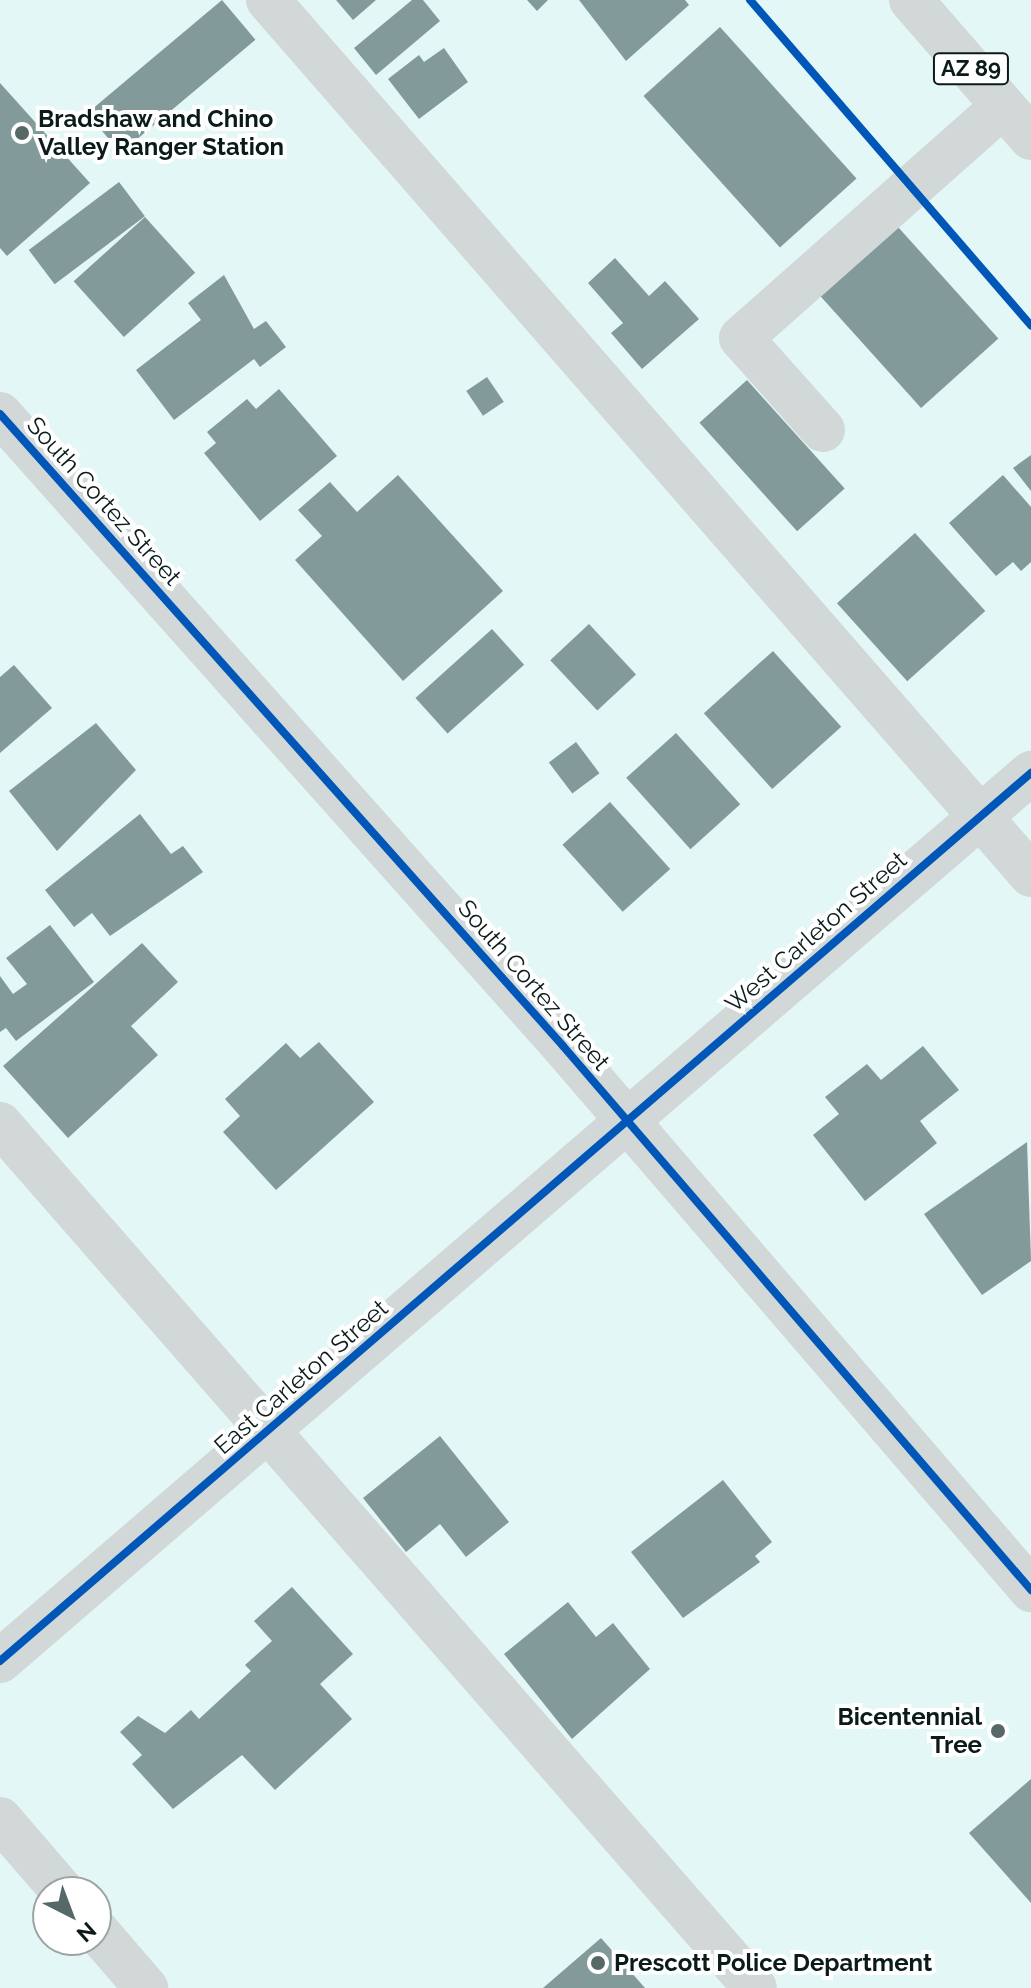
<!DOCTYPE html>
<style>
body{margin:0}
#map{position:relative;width:1031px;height:1988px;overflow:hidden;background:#e3f7f6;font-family:Raleway,sans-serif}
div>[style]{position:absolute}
.building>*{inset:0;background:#839a9a;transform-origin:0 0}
.minor>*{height:44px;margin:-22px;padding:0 22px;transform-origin:22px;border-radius:22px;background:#d2d7d7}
.major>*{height:44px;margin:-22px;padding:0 22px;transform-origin:22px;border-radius:22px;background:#d2d7d7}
.cycleway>*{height:8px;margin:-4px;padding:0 4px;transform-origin:4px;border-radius:4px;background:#0057b8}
.dots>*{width:22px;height:22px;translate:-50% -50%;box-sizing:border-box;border:4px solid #fff;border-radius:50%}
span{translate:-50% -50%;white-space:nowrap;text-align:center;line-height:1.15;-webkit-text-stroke:8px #fff;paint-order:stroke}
.shield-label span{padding:2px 6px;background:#fff;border:2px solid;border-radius:6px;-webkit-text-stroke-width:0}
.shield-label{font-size:22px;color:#0a1b1a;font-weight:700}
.poi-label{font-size:24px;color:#0a1b1a;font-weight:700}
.left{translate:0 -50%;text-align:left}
.right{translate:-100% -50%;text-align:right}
.street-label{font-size:24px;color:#0a1b1a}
.north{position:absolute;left:32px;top:1876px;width:80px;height:80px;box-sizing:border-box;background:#fff;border:2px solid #9da4a3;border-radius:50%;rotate:138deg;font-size:22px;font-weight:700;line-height:32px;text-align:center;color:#0a1b1a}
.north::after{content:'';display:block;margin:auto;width:28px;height:36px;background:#566867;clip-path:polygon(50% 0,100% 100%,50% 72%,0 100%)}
</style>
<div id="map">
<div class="building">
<div style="left:222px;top:0;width:52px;height:176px;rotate:50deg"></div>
<div style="clip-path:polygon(336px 0,376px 0,353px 20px)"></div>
<div style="clip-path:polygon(412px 0,423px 0,440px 21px,376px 75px,354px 48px)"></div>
<div style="clip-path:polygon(527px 0,548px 0,537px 11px)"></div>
<div style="clip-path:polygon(579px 0,685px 0,689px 5px,626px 61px)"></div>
<div style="left:720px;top:27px;width:204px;height:103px;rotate:48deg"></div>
<div style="clip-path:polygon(444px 48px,468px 82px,419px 119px,388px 79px,419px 55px,424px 62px)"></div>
<div style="clip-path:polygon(0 83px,90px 183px,7px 256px,0 248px)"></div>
<div style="left:119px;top:182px;width:43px;height:113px;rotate:53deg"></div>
<div style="left:145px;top:217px;width:75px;height:96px;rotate:48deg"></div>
<div style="left:898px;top:227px;width:150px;height:104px;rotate:48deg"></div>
<div style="clip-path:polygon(615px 258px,649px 296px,665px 281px,699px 319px,642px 369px,611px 333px,623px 323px,588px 283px)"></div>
<div style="clip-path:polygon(224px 275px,254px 329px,266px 321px,286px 347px,260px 367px,254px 359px,174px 420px,136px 370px,201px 320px,188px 303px)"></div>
<div style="left:487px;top:377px;width:30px;height:25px;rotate:56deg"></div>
<div style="left:747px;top:380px;width:146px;height:64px;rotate:48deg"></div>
<div style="clip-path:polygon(279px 389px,337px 456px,260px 521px,204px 453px,216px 443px,207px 432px,247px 399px,256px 409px)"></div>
<div style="clip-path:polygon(1031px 455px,1031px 491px,1013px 468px)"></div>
<div style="clip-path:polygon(398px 475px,503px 591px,403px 681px,295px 560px,322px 536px,298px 510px,330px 482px,357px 512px)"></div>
<div style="clip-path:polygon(1003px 475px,1031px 507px,1031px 562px,1021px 571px,1013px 562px,996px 576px,949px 523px)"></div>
<div style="left:915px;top:533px;width:105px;height:105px;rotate:48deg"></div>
<div style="left:589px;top:624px;width:69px;height:53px;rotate:47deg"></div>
<div style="left:492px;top:629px;width:48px;height:103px;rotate:48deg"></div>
<div style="left:773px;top:651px;width:102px;height:93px;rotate:48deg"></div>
<div style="clip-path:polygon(14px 665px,52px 708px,0 753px,0 677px)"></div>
<div style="clip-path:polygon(96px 723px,136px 770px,57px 851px,9px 791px)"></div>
<div style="left:676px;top:733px;width:96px;height:67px;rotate:48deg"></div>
<div style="left:576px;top:742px;width:39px;height:34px;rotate:53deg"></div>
<div style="left:610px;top:802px;width:90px;height:64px;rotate:48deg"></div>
<div style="clip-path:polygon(140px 814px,171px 854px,183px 846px,203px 872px,110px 936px,92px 913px,74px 927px,45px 890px)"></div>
<div style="clip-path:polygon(50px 925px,94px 982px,16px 1041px,6px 1028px,0 1032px,0 976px,13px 994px,27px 984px,6px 958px)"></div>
<div style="clip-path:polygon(142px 943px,178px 982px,131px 1026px,158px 1055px,68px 1138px,3px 1066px)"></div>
<div style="clip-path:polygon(319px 1042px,374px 1102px,276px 1190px,223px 1132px,240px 1116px,225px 1099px,286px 1043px,300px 1058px)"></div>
<div style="clip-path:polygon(923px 1046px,959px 1090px,920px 1121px,937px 1143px,865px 1201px,813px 1135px,839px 1114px,825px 1097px,867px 1064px,881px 1080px)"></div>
<div style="clip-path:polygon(1027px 1142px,1031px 1261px,982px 1295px,924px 1214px)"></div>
<div style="clip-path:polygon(440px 1436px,509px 1522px,466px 1557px,440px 1524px,406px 1552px,363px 1498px)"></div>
<div style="clip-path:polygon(723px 1480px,772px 1542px,755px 1556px,760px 1562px,683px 1618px,631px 1552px)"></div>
<div style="clip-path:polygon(292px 1587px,353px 1654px,320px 1684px,352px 1719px,275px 1790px,242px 1755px,173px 1809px,132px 1764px,142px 1755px,120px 1732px,138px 1716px,165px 1733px,191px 1710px,199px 1719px,251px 1671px,245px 1665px,272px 1641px,254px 1621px)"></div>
<div style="clip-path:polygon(568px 1602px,596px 1637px,613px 1623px,650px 1669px,572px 1739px,504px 1654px)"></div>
<div style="clip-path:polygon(1031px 1779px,1031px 1903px,969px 1833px)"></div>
<div style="clip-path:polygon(601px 1938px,645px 1988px,543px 1988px)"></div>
</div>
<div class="minor">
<div style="left:268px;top:0;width:1161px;rotate:48.91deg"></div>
<div style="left:0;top:414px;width:846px;rotate:48.3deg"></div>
<div style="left:563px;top:1046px;width:718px;rotate:49.29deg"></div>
<div style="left:823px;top:430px;width:123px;rotate:-131.7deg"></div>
<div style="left:741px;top:338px;width:350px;rotate:-41.5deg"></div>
<div style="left:0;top:1124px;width:1147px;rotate:48.85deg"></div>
<div style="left:0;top:1661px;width:1361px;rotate:-40.74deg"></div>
<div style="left:0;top:1819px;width:96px;rotate:49.2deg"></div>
<div style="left:96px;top:1930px;width:77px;rotate:49.2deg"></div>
</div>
<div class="major">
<div style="left:911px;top:0;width:183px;rotate:49deg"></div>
</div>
<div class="cycleway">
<div style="left:750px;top:0;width:430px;rotate:49.2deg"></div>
<div style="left:0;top:414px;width:846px;rotate:48.3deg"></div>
<div style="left:563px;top:1046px;width:718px;rotate:49.29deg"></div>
<div style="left:0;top:1661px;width:1361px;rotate:-40.74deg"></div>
</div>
<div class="dots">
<div style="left:22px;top:133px;background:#566867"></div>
<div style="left:998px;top:1731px;background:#566867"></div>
<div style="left:598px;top:1963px;background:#566867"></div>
</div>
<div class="shield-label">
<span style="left:971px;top:69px">AZ 89</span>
</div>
<div class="poi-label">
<span class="left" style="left:38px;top:133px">Bradshaw and Chino<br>Valley Ranger Station</span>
<span class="right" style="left:982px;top:1731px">Bicentennial<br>Tree</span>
<span class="left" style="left:614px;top:1963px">Prescott Police Department</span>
</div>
<div class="street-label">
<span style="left:104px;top:501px;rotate:48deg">South Cortez Street</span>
<span style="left:816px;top:932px;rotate:-41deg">West Carleton Street</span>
<span style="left:534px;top:985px;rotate:49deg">South Cortez Street</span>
<span style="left:301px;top:1377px;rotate:-41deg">East Carleton Street</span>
</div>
<div class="north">N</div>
</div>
